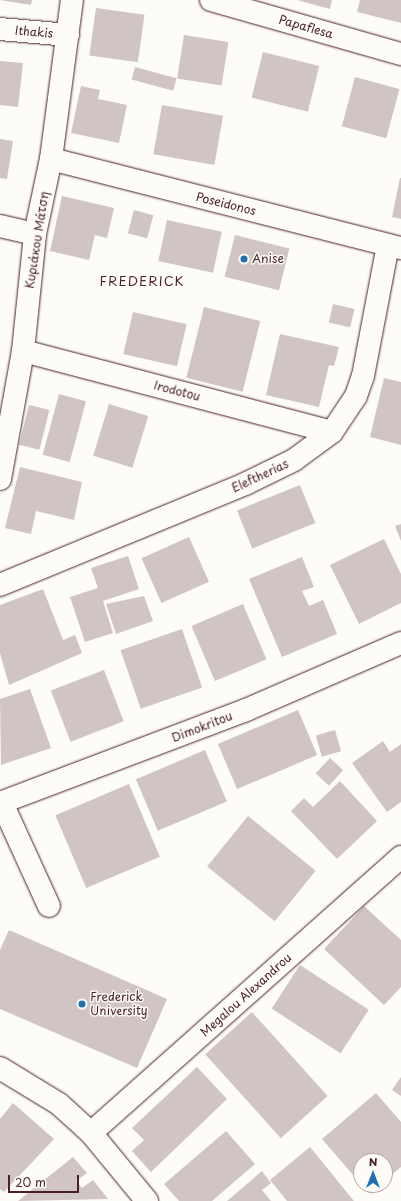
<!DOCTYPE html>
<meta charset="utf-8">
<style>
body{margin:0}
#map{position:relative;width:401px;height:1201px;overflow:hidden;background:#fdfcf7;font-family:"Playpen Sans",sans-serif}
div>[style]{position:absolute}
.building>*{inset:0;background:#d0c5c4;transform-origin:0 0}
.roads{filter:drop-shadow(0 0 1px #4a1f2b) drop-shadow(0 0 1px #4a1f2b)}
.minor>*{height:22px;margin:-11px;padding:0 11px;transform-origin:11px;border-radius:11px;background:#fdfcf7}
.dots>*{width:11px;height:11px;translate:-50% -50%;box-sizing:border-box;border:2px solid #fdfcf7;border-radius:50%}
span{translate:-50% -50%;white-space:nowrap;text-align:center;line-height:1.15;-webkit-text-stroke:3px #fdfcf7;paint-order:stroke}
.street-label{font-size:12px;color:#4a1f2b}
.poi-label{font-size:12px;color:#4a1f2b}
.left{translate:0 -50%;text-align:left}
.neighbourhood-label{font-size:13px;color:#4a1f2b;letter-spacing:1px}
.north{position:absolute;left:353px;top:1153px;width:40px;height:40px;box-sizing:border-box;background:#fdfcf7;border:1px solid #b5a4a5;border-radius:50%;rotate:0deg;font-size:11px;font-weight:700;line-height:16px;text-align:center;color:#4a1f2b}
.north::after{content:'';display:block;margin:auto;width:14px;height:18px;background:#1f6fb2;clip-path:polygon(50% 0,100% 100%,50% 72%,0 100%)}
.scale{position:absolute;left:8px;top:1175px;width:71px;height:18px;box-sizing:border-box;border:2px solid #4a1f2b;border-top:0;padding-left:5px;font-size:12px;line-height:14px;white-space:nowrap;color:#4a1f2b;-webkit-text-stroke:3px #fdfcf7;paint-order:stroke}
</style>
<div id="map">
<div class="building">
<div style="clip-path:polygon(0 0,32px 0,31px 5px)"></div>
<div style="clip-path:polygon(297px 0,332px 0,330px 9px)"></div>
<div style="clip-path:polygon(360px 0,401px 0,401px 23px,357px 12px)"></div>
<div style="left:96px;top:8px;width:49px;height:48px;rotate:8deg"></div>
<div style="left:184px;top:35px;width:45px;height:44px;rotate:9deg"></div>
<div style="left:263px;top:52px;width:58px;height:47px;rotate:14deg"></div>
<div style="clip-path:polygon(0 61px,23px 63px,18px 107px,0 105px)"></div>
<div style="left:135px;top:67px;width:43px;height:13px;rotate:15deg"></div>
<div style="left:355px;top:77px;width:46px;height:51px;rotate:15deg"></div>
<div style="clip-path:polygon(81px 86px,100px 90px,98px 99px,127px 105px,119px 143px,71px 133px)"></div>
<div style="left:162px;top:105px;width:62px;height:50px;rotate:10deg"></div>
<div style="clip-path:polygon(0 139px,13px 141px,7px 179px,0 178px)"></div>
<div style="clip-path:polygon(400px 178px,401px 178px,401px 219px,392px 217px)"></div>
<div style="clip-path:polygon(62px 196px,114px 208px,107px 238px,95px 235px,89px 260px,50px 251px)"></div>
<div style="left:134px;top:210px;width:20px;height:24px;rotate:15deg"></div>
<div style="left:167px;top:220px;width:56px;height:42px;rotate:12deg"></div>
<div style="left:235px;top:235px;width:56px;height:43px;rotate:14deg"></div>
<div style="left:333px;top:304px;width:22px;height:19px;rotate:13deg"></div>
<div style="left:204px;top:307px;width:58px;height:73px;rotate:14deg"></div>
<div style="left:133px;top:312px;width:55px;height:43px;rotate:13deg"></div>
<div style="clip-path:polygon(280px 334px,339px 347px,334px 366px,329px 365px,319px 407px,266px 395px)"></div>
<div style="clip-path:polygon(384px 378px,401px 382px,401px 445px,370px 437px)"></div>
<div style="left:59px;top:394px;width:28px;height:63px;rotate:15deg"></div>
<div style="left:109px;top:404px;width:41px;height:54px;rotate:17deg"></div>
<div style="left:29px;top:405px;width:21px;height:41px;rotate:14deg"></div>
<div style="clip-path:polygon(20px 467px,82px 482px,74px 520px,36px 511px,31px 534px,5px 528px)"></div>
<div style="left:300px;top:485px;width:41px;height:68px;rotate:68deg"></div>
<div style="clip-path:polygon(401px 524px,401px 541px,395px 526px)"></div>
<div style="left:189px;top:537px;width:49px;height:52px;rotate:66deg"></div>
<div style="clip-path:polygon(384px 539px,401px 574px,401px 603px,359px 624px,330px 565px)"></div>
<div style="clip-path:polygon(128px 556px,139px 589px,103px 601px,113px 633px,85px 642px,70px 597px,98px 588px,91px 568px)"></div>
<div style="clip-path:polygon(302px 557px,314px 587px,302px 591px,309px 606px,323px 600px,337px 634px,282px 657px,249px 579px)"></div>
<div style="clip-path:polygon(43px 589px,63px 640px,75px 635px,82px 653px,9px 685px,0 653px,0 605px)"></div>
<div style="clip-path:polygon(144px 596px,153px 621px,116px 634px,106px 604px)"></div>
<div style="left:243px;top:604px;width:60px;height:56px;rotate:67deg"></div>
<div style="left:182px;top:629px;width:62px;height:65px;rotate:71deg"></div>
<div style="left:104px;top:670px;width:55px;height:57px;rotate:69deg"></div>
<div style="clip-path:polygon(30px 689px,51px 748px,1px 765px,0 699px)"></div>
<div style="left:298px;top:710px;width:49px;height:87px;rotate:67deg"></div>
<div style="left:335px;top:730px;width:22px;height:20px;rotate:74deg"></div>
<div style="clip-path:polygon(383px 741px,390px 752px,401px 744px,401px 802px,387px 812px,352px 763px)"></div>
<div style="left:205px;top:750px;width:56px;height:75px;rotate:67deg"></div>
<div style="left:330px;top:758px;width:18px;height:21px;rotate:43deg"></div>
<div style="clip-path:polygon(340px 781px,377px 821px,337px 859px,291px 811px,304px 798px,313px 807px)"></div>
<div style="left:129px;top:784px;width:79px;height:80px;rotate:67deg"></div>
<div style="left:248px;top:816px;width:87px;height:65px;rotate:39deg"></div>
<div style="clip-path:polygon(364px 906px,401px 940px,401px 987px,384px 1005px,324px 949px)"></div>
<div style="clip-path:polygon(9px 930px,167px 999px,137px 1068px,0 1009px,0 950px)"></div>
<div style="left:300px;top:965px;width:82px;height:52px;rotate:33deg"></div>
<div style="left:252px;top:1012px;width:113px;height:63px;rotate:48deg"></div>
<div style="clip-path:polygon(197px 1067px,227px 1099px,151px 1172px,132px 1151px,144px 1140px,132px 1128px)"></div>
<div style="clip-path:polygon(401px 1077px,401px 1096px,392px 1090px)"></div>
<div style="clip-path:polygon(376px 1093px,401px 1122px,401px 1167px,385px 1180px,385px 1161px,361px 1161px,361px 1184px,322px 1139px)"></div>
<div style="clip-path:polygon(13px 1103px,54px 1139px,4px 1192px,0 1189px,0 1119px)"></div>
<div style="clip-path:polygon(226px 1131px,255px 1164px,212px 1201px,179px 1201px,164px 1184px)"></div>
<div style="clip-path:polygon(310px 1147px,354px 1201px,287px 1201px,270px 1180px)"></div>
<div style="clip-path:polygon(73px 1157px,87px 1173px,76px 1181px,82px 1188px,93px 1180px,108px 1199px,18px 1201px)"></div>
<div style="clip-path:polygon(262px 1171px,271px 1183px,262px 1190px,271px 1201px,227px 1201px)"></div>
<div style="clip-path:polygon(362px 1185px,380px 1185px,370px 1194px)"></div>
</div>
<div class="roads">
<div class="minor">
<div style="left:211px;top:0;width:198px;rotate:15.9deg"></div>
<div style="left:0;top:29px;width:68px;rotate:5deg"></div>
<div style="left:51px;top:159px;width:361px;rotate:14.3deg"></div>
<div style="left:0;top:226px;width:36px;rotate:13deg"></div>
<div style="left:23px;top:351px;width:319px;rotate:14.7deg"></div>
<div style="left:0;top:479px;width:130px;rotate:-79.8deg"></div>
<div style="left:23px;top:351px;width:118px;rotate:-84.1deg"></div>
<div style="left:35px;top:234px;width:77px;rotate:-78deg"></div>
<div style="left:51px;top:159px;width:160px;rotate:-82.5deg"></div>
<div style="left:0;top:585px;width:265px;rotate:-22.4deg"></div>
<div style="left:245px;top:484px;width:55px;rotate:-26.1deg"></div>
<div style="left:294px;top:460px;width:47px;rotate:-36.4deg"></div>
<div style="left:332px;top:432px;width:43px;rotate:-56.3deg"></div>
<div style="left:356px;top:396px;width:21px;rotate:-71deg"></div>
<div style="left:363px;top:376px;width:133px;rotate:-79.2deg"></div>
<div style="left:0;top:803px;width:263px;rotate:-20.7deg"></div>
<div style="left:246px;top:710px;width:169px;rotate:-23.4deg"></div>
<div style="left:2px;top:803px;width:113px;rotate:65.5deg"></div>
<div style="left:0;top:1068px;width:69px;rotate:31.4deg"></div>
<div style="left:59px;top:1104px;width:43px;rotate:42.2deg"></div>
<div style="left:91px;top:1133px;width:88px;rotate:50.5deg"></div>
<div style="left:91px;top:1133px;width:415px;rotate:-41.7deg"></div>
</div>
</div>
<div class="dots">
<div style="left:244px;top:259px;background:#1f6fb2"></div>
<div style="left:82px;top:1004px;background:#1f6fb2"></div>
</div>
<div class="street-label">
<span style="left:306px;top:27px;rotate:16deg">Papaflesa</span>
<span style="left:34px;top:32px;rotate:5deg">Ithakis</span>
<span style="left:226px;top:204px;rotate:14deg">Poseidonos</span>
<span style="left:37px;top:240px;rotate:-81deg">Κυριάκου Μάτση</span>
<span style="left:177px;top:391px;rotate:15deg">Irodotou</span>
<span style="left:260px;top:476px;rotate:-25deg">Eleftherias</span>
<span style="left:202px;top:727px;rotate:-21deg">Dimokritou</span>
<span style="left:246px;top:995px;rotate:-42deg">Megalou Alexandrou</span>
</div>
<div class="poi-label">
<span class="left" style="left:252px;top:259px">Anise</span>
<span class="left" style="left:90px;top:1004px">Frederick<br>University</span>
</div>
<div class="neighbourhood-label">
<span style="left:142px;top:281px">FREDERICK</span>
</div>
<div class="north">N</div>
<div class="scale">20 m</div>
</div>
